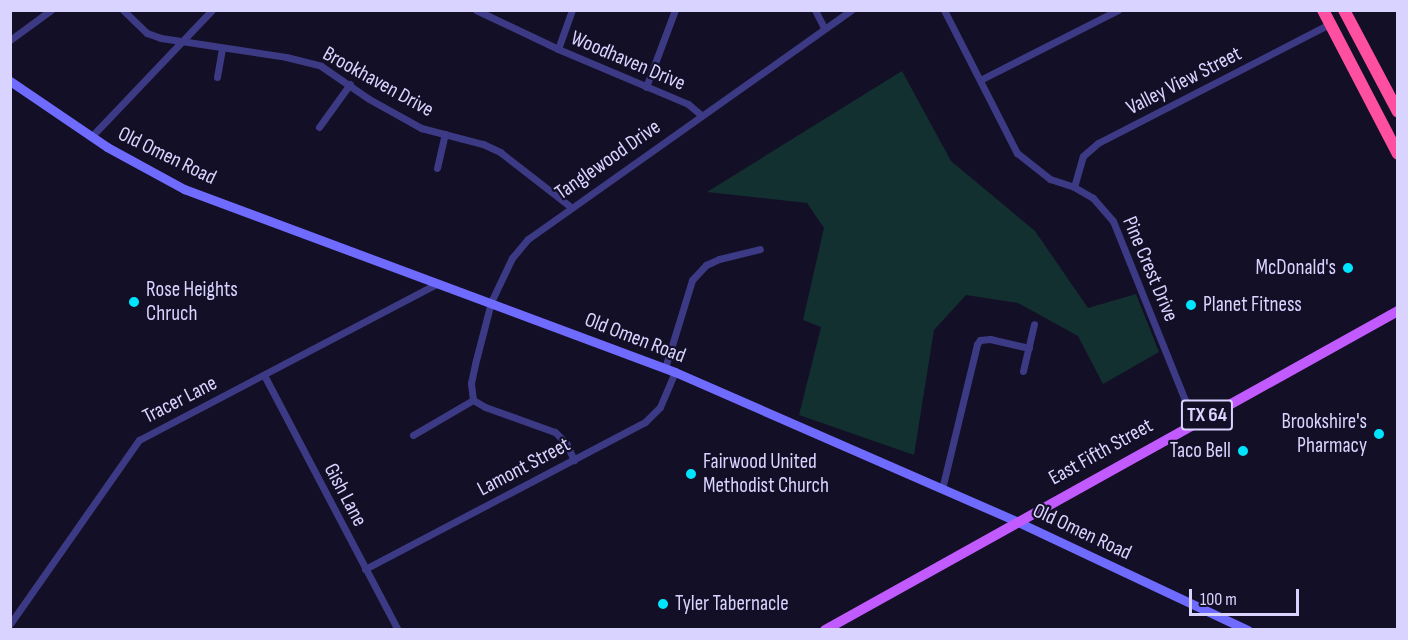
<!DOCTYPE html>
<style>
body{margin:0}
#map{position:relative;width:1408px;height:640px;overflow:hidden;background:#130f26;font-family:"Sofia Sans Condensed",sans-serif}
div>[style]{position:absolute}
.green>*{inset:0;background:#12302f}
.street>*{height:7px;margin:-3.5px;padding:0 3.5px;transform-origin:3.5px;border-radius:3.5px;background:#3d3a85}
.secondary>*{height:9px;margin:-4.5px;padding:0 4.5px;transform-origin:4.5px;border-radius:4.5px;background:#6f6bff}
.primary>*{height:10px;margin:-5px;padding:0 5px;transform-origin:5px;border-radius:5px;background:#c25bff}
.highway>*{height:12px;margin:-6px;padding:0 6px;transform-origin:6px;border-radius:6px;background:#ff4fa3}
.dots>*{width:16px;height:16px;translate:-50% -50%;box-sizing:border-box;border:3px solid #130f26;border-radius:50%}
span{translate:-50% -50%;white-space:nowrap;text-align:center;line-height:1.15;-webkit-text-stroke:4.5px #130f26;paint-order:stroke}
.shield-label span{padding:2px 4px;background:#130f26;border:2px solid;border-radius:4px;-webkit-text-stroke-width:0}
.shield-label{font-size:20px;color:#d9d4ff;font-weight:700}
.street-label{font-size:21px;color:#d9d4ff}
.poi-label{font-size:21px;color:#d9d4ff}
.right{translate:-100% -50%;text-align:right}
.left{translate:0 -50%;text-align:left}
.frame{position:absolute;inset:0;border:12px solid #d9d4ff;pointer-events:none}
.scale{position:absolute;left:1189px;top:589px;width:110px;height:27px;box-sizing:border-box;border:3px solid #d9d4ff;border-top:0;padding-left:8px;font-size:18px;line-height:21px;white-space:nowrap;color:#d9d4ff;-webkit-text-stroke:4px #130f26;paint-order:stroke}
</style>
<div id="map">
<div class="green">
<div style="clip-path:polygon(902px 71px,951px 161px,1035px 231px,1088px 308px,1136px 294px,1159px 352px,1103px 384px,1078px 336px,1018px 303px,966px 295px,934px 330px,914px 455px,799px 415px,821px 327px,803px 320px,824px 228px,807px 203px,707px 192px)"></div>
</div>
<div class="street">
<div style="left:123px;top:10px;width:33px;rotate:44deg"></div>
<div style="left:147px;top:33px;width:15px;rotate:20deg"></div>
<div style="left:161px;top:38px;width:126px;rotate:8.6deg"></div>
<div style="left:286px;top:57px;width:36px;rotate:14deg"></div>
<div style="left:321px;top:66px;width:58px;rotate:34.5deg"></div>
<div style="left:369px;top:99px;width:60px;rotate:29.1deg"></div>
<div style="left:421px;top:128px;width:64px;rotate:14.5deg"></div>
<div style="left:483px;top:144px;width:19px;rotate:25deg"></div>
<div style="left:500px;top:152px;width:90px;rotate:37.8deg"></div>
<div style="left:476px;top:10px;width:91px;rotate:25.4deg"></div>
<div style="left:558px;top:49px;width:141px;rotate:22.9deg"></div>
<div style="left:688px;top:104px;width:17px;rotate:40deg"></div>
<div style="left:815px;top:10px;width:20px;rotate:63deg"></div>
<div style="left:944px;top:10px;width:161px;rotate:63deg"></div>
<div style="left:1017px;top:153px;width:42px;rotate:38.2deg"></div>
<div style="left:1050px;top:179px;width:25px;rotate:18deg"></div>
<div style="left:1074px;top:187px;width:22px;rotate:30deg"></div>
<div style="left:1093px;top:198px;width:30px;rotate:49deg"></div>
<div style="left:1113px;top:221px;width:191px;rotate:68.1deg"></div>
<div style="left:1184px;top:398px;width:26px;rotate:62deg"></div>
<div style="left:10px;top:40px;width:51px;rotate:-36.2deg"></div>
<div style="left:558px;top:49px;width:41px;rotate:-70.3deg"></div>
<div style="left:217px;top:77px;width:29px;rotate:-80deg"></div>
<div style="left:980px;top:80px;width:155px;rotate:-26.9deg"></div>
<div style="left:646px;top:87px;width:82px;rotate:-69.4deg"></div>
<div style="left:319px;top:127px;width:53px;rotate:-54.2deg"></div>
<div style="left:91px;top:137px;width:175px;rotate:-46.4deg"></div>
<div style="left:437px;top:168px;width:35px;rotate:-77deg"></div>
<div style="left:1074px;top:187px;width:32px;rotate:-74deg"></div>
<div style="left:1083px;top:156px;width:20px;rotate:-41deg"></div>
<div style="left:1098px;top:143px;width:261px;rotate:-27.2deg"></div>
<div style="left:665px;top:368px;width:92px;rotate:-72.9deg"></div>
<div style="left:692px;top:280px;width:21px;rotate:-47deg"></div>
<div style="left:706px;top:265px;width:14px;rotate:-25deg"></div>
<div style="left:719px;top:259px;width:42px;rotate:-13.7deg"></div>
<div style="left:1023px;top:371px;width:48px;rotate:-76.8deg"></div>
<div style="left:264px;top:375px;width:288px;rotate:62.3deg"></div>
<div style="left:473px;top:400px;width:17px;rotate:-97deg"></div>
<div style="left:471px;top:383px;width:19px;rotate:-78deg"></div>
<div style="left:475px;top:364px;width:64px;rotate:-75.5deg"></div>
<div style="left:491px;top:302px;width:49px;rotate:-64.5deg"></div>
<div style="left:512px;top:258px;width:25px;rotate:-50deg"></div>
<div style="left:528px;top:239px;width:396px;rotate:-35.3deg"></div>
<div style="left:473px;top:400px;width:14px;rotate:30deg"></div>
<div style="left:485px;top:407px;width:74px;rotate:19.7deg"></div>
<div style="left:555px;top:432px;width:16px;rotate:45deg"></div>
<div style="left:566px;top:443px;width:19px;rotate:65deg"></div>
<div style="left:413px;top:435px;width:69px;rotate:-30.3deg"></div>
<div style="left:942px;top:489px;width:149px;rotate:-76.4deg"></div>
<div style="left:977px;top:344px;width:5px;rotate:-53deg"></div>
<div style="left:980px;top:340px;width:10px;rotate:-6deg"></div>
<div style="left:990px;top:339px;width:40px;rotate:13deg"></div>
<div style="left:365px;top:569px;width:316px;rotate:-27.7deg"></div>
<div style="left:645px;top:422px;width:21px;rotate:-45deg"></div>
<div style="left:660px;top:407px;width:38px;rotate:-67deg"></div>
<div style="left:10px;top:624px;width:225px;rotate:-55deg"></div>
<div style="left:139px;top:440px;width:335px;rotate:-27.7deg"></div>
</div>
<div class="secondary">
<div style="left:10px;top:81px;width:117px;rotate:34.2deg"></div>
<div style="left:107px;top:147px;width:88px;rotate:28.6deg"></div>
<div style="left:184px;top:189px;width:524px;rotate:20.44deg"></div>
<div style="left:675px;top:372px;width:374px;rotate:23.6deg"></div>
<div style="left:1018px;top:522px;width:254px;rotate:25.2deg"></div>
</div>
<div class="primary">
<div style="left:825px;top:630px;width:656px;rotate:-29.11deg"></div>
</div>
<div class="highway">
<div style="left:1323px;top:10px;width:162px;rotate:62.5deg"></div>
<div style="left:1344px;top:10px;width:115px;rotate:62.1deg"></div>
</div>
<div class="dots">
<div style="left:1348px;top:268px;background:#00e5ff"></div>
<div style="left:134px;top:302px;background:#00e5ff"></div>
<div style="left:1191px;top:305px;background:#00e5ff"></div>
<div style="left:1379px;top:434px;background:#00e5ff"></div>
<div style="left:1243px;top:451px;background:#00e5ff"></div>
<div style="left:691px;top:474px;background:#00e5ff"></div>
<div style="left:663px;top:604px;background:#00e5ff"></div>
</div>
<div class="shield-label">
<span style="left:1207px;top:415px">TX 64</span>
</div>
<div class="street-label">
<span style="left:628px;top:61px;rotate:23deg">Woodhaven Drive</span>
<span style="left:1184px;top:81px;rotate:-27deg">Valley View Street</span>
<span style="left:378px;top:82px;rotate:29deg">Brookhaven Drive</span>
<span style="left:167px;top:156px;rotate:26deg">Old Omen Road</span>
<span style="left:608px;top:160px;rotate:-35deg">Tanglewood Drive</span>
<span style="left:1150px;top:269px;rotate:67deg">Pine Crest Drive</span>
<span style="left:635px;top:338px;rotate:21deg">Old Omen Road</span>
<span style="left:180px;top:400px;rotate:-27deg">Tracer Lane</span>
<span style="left:1101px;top:452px;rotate:-29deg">East Fifth Street</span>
<span style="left:524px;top:467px;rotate:-28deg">Lamont Street</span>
<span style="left:345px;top:495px;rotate:62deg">Gish Lane</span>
<span style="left:1082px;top:532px;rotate:25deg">Old Omen Road</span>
</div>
<div class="poi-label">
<span class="right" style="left:1336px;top:268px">McDonald's</span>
<span class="left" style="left:146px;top:302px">Rose Heights<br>Chruch</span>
<span class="left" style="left:1203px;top:305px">Planet Fitness</span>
<span class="right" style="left:1367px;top:434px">Brookshire's<br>Pharmacy</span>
<span class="right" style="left:1231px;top:451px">Taco Bell</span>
<span class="left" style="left:703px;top:474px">Fairwood United<br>Methodist Church</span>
<span class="left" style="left:675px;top:604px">Tyler Tabernacle</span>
</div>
<div class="frame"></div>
<div class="scale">100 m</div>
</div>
